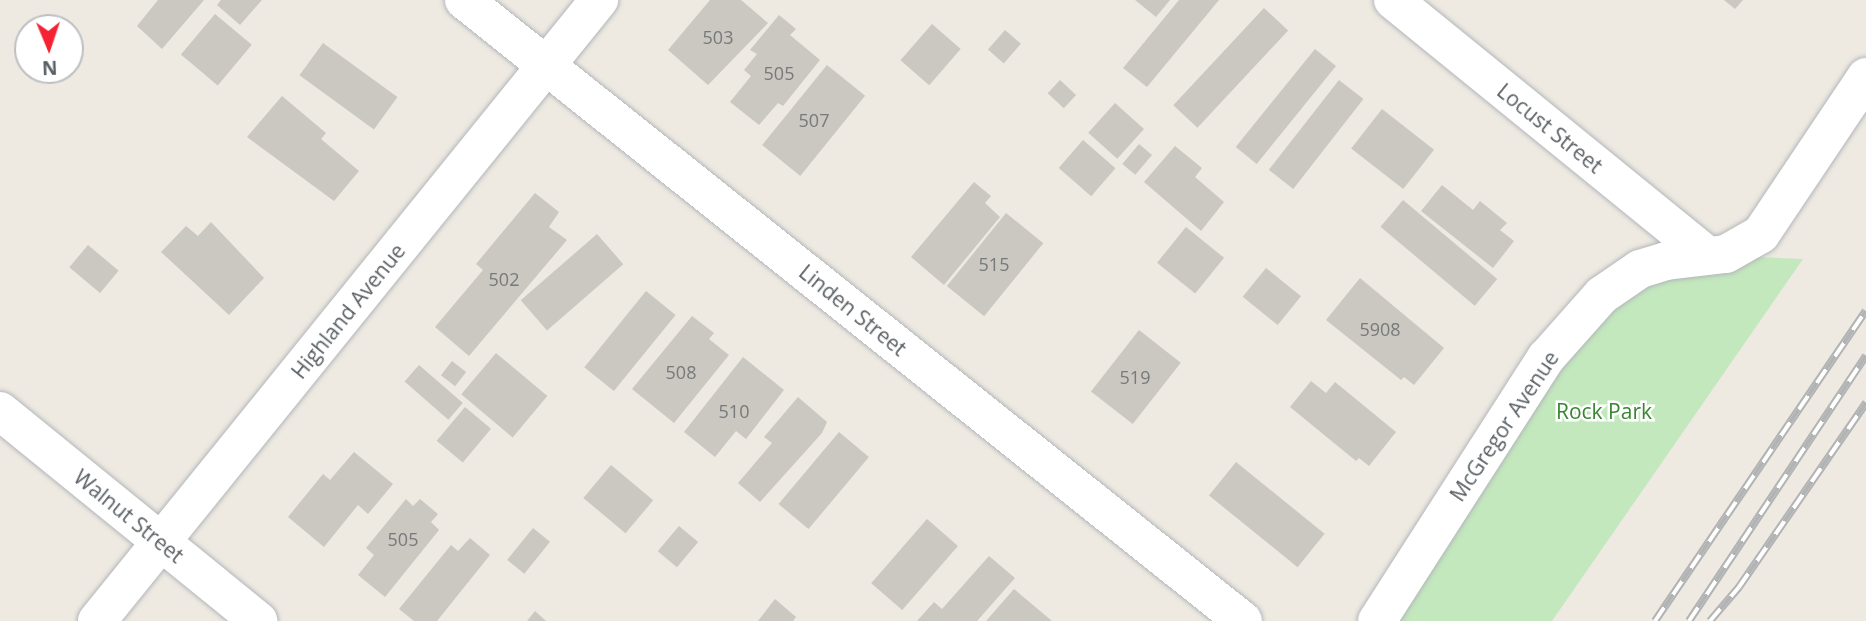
<!DOCTYPE html>
<style>
body{margin:0}
#map{position:relative;width:1866px;height:621px;overflow:hidden;background:#eeeae2;font-family:"Open Sans",sans-serif}
div>[style]{position:absolute}
.green>*{inset:0;background:#c3e8bd}
.building>*{inset:0;background:#cbc7c1;transform-origin:0 0}
.roads{filter:drop-shadow(0 0 2px #b3b6ba) drop-shadow(0 0 2px #b3b6ba)}
.street>*{height:38px;margin:-19px;padding:0 19px;transform-origin:19px;border-radius:19px;background:#fff}
.rail>*{height:8px;margin-top:-4px;transform-origin:0;background:repeating-linear-gradient(90deg,#fff 0 16px,#b2b3b4 0 32px);box-sizing:border-box;border-block:2px solid #b2b3b4}
span{translate:-50% -50%;white-space:nowrap;text-align:center;line-height:1.15;-webkit-text-stroke:5px #fff;paint-order:stroke}
.number-label{font-size:18px;color:#767a7b}
.number-label span{-webkit-text-stroke-width:0}
.street-label{font-size:21px;color:#5a6064}
.park-label{font-size:21px;color:#38862f}
.north{position:absolute;left:14px;top:14px;width:70px;height:70px;box-sizing:border-box;background:#fff;border:2px solid #bdbfc1;border-radius:50%;rotate:178deg;font-size:19px;font-weight:700;line-height:28px;text-align:center;color:#5a6064}
.north::after{content:'';display:block;margin:auto;width:24px;height:32px;background:#f42232;clip-path:polygon(50% 0,100% 100%,50% 72%,0 100%)}
</style>
<div id="map">
<div class="green">
<div style="clip-path:polygon(1707px 255px,1803px 259px,1552px 621px,1377px 621px,1602px 295px)"></div>
</div>
<div class="building">
<div style="clip-path:polygon(158px 0,204px 0,162px 49px,137px 26px)"></div>
<div style="clip-path:polygon(221px 0,262px 0,240px 25px,217px 5px)"></div>
<div style="clip-path:polygon(710px 0,741px 0,768px 23px,708px 85px,668px 50px)"></div>
<div style="clip-path:polygon(1135px 0,1170px 0,1156px 17px)"></div>
<div style="clip-path:polygon(1179px 0,1219px 0,1147px 87px,1123px 68px)"></div>
<div style="clip-path:polygon(1724px 0,1743px 0,1735px 9px)"></div>
<div style="left:1264px;top:8px;width:33px;height:133px;rotate:43deg"></div>
<div style="left:215px;top:14px;width:48px;height:53px;rotate:40deg"></div>
<div style="clip-path:polygon(779px 15px,796px 29px,790px 35px,820px 60px,783px 106px,778px 103px,759px 125px,730px 102px,751px 76px,744px 70px,757px 54px,750px 50px)"></div>
<div style="left:932px;top:24px;width:38px;height:48px;rotate:41deg"></div>
<div style="left:1005px;top:30px;width:21px;height:26px;rotate:41deg"></div>
<div style="left:323px;top:43px;width:92px;height:40px;rotate:36deg"></div>
<div style="left:1315px;top:49px;width:27px;height:126px;rotate:39deg"></div>
<div style="left:827px;top:65px;width:49px;height:103px;rotate:39deg"></div>
<div style="left:1060px;top:80px;width:22px;height:18px;rotate:43deg"></div>
<div style="left:1339px;top:80px;width:31px;height:114px;rotate:38deg"></div>
<div style="clip-path:polygon(282px 96px,326px 133px,321px 139px,359px 171px,334px 201px,247px 137px)"></div>
<div style="left:1115px;top:103px;width:39px;height:40px;rotate:42deg"></div>
<div style="left:1382px;top:109px;width:66px;height:50px;rotate:38deg"></div>
<div style="left:1083px;top:140px;width:43px;height:37px;rotate:41deg"></div>
<div style="left:1139px;top:144px;width:17px;height:26px;rotate:40deg"></div>
<div style="clip-path:polygon(1175px 146px,1202px 168px,1195px 177px,1224px 202px,1201px 231px,1144px 182px)"></div>
<div style="clip-path:polygon(974px 182px,991px 196px,985px 203px,1000px 217px,944px 285px,911px 257px)"></div>
<div style="clip-path:polygon(1442px 185px,1473px 210px,1480px 201px,1507px 223px,1500px 230px,1514px 241px,1493px 268px,1421px 211px)"></div>
<div style="clip-path:polygon(535px 193px,559px 212px,549px 227px,567px 240px,469px 356px,435px 327px,483px 270px,476px 264px)"></div>
<div style="left:1403px;top:200px;width:123px;height:35px;rotate:40deg"></div>
<div style="left:1006px;top:213px;width:48px;height:94px;rotate:39deg"></div>
<div style="clip-path:polygon(211px 222px,264px 278px,229px 315px,161px 252px,186px 226px,198px 236px)"></div>
<div style="left:1186px;top:227px;width:49px;height:46px;rotate:39deg"></div>
<div style="left:597px;top:234px;width:40px;height:101px;rotate:49deg"></div>
<div style="left:88px;top:245px;width:40px;height:29px;rotate:40deg"></div>
<div style="left:1266px;top:268px;width:45px;height:37px;rotate:39deg"></div>
<div style="clip-path:polygon(1360px 278px,1444px 348px,1414px 385px,1404px 377px,1401px 380px,1326px 320px)"></div>
<div style="left:646px;top:291px;width:38px;height:98px;rotate:39deg"></div>
<div style="clip-path:polygon(692px 316px,714px 333px,709px 339px,729px 355px,674px 423px,632px 389px)"></div>
<div style="left:1139px;top:330px;width:53px;height:78px;rotate:38deg"></div>
<div style="left:496px;top:353px;width:67px;height:54px;rotate:40deg"></div>
<div style="clip-path:polygon(743px 357px,784px 390px,746px 439px,736px 431px,715px 457px,684px 432px)"></div>
<div style="left:452px;top:361px;width:18px;height:18px;rotate:38deg"></div>
<div style="left:419px;top:365px;width:58px;height:22px;rotate:41deg"></div>
<div style="clip-path:polygon(1311px 381px,1326px 393px,1335px 382px,1396px 432px,1369px 466px,1359px 458px,1356px 461px,1290px 407px)"></div>
<div style="clip-path:polygon(798px 397px,827px 422px,822px 433px,760px 502px,738px 483px,772px 443px,764px 437px)"></div>
<div style="left:465px;top:407px;width:34px;height:44px;rotate:40deg"></div>
<div style="left:839px;top:432px;width:39px;height:94px;rotate:40deg"></div>
<div style="clip-path:polygon(354px 452px,393px 484px,368px 514px,358px 505px,324px 547px,288px 517px,323px 474px,330px 480px)"></div>
<div style="left:1236px;top:462px;width:114px;height:43px;rotate:39deg"></div>
<div style="left:611px;top:465px;width:55px;height:43px;rotate:40deg"></div>
<div style="clip-path:polygon(406px 499px,413px 506px,420px 499px,438px 514px,431px 522px,439px 530px,385px 597px,358px 575px,374px 555px,366px 548px)"></div>
<div style="left:927px;top:519px;width:41px;height:85px;rotate:41deg"></div>
<div style="left:679px;top:526px;width:25px;height:33px;rotate:40deg"></div>
<div style="left:533px;top:528px;width:22px;height:41px;rotate:39deg"></div>
<div style="clip-path:polygon(470px 538px,490px 555px,437px 621px,414px 621px,399px 609px,451px 545px,458px 551px)"></div>
<div style="clip-path:polygon(989px 556px,1015px 578px,977px 621px,917px 621px,934px 602px,942px 609px)"></div>
<div style="clip-path:polygon(1014px 589px,1052px 621px,986px 621px)"></div>
<div style="clip-path:polygon(775px 599px,796px 617px,793px 621px,758px 621px)"></div>
<div style="clip-path:polygon(535px 611px,546px 621px,527px 621px)"></div>
</div>
<div class="roads">
<div class="street">
<div style="left:464px;top:0;width:996px;rotate:38.56deg"></div>
<div style="left:1393px;top:0;width:405px;rotate:39.1deg"></div>
<div style="left:0;top:411px;width:333px;rotate:39.1deg"></div>
<div style="left:97px;top:621px;width:799px;rotate:-51.05deg"></div>
<div style="left:1377px;top:621px;width:313px;rotate:-57.3deg"></div>
<div style="left:1546px;top:358px;width:84px;rotate:-48.4deg"></div>
<div style="left:1602px;top:295px;width:46px;rotate:-34.4deg"></div>
<div style="left:1640px;top:269px;width:27px;rotate:-17deg"></div>
<div style="left:1666px;top:261px;width:60px;rotate:-6.7deg"></div>
<div style="left:1726px;top:254px;width:40px;rotate:-29.7deg"></div>
<div style="left:1761px;top:234px;width:189px;rotate:-56.2deg"></div>
</div>
</div>
<div class="rail">
<div style="left:1655px;top:621px;width:375px;rotate:-55.8deg"></div>
<div style="left:1689px;top:621px;width:319px;rotate:-56.3deg"></div>
<div style="left:1710px;top:621px;width:45px;rotate:-49.5deg"></div>
<div style="left:1739px;top:587px;width:224px;rotate:-55.4deg"></div>
</div>
<div class="number-label">
<span style="left:718px;top:37px">503</span>
<span style="left:779px;top:73px">505</span>
<span style="left:814px;top:120px">507</span>
<span style="left:994px;top:264px">515</span>
<span style="left:504px;top:279px">502</span>
<span style="left:1380px;top:329px">5908</span>
<span style="left:681px;top:372px">508</span>
<span style="left:1135px;top:377px">519</span>
<span style="left:734px;top:411px">510</span>
<span style="left:403px;top:539px">505</span>
</div>
<div class="street-label">
<span style="left:1550px;top:128px;rotate:39deg">Locust Street</span>
<span style="left:853px;top:310px;rotate:39deg">Linden Street</span>
<span style="left:348px;top:311px;rotate:-51deg">Highland Avenue</span>
<span style="left:1504px;top:426px;rotate:-56deg">McGregor Avenue</span>
<span style="left:129px;top:516px;rotate:39deg">Walnut Street</span>
</div>
<div class="park-label">
<span style="left:1604px;top:411px">Rock Park</span>
</div>
<div class="north">N</div>
</div>
